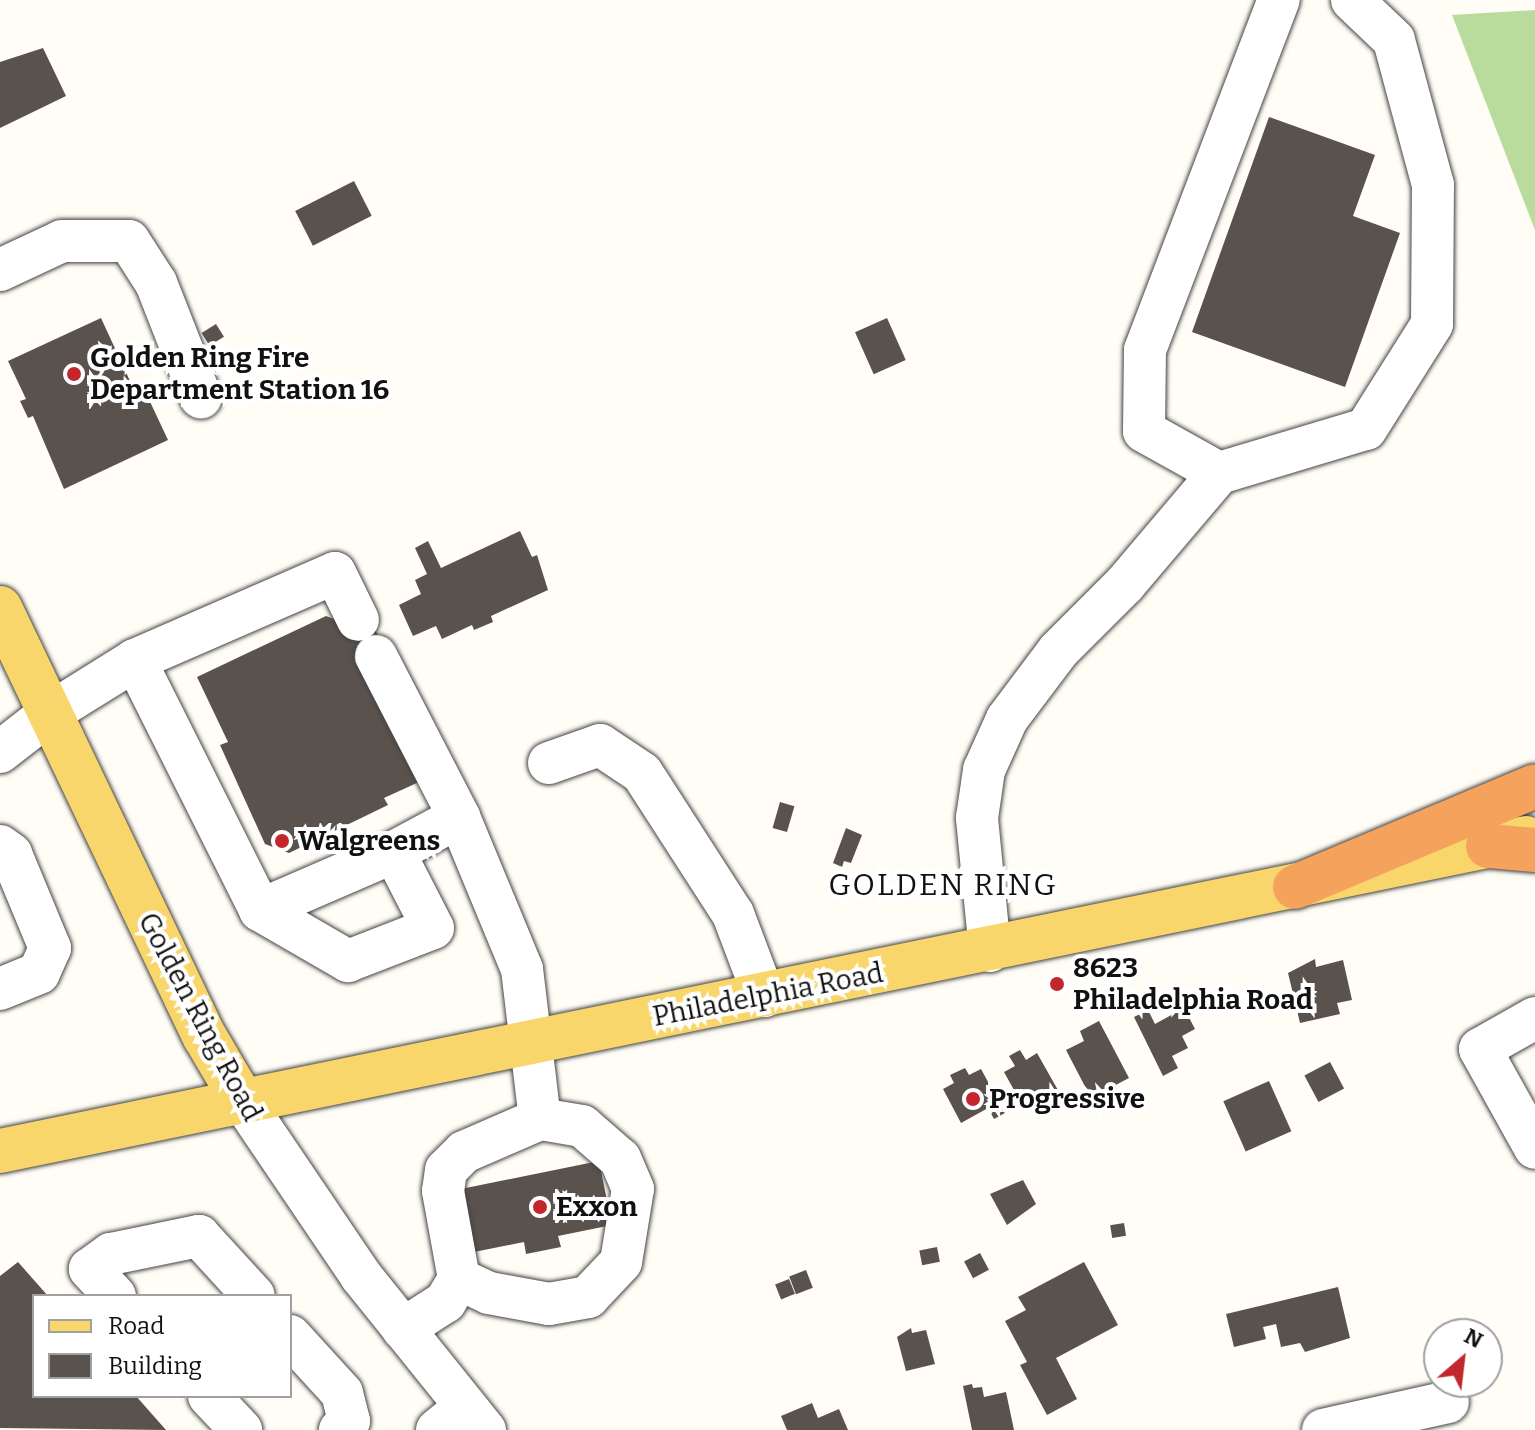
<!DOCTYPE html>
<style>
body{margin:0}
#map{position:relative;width:1535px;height:1430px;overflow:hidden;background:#fffdf5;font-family:Bitter,serif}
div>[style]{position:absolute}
.forest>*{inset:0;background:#b9dc9c}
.building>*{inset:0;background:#5a524d;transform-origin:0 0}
.roads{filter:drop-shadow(0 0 2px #444) drop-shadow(0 0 2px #444)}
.minor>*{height:42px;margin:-21px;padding:0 21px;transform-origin:21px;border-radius:21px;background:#fff}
.major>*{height:44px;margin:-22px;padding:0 22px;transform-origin:22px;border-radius:22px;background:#f9d66b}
.highway>*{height:44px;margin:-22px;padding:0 22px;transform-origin:22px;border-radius:22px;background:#f5a25d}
.dots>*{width:22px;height:22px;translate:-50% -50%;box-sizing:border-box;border:4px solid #fff;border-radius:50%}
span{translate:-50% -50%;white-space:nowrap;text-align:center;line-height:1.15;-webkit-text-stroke:8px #fff;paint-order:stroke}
.poi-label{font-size:28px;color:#111;font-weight:700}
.left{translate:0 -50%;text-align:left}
.street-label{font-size:28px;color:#111}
.neighbourhood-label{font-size:30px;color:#111;letter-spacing:2px}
.legend{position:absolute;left:32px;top:1294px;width:260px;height:104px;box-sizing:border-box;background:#fff;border:2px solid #a0a0a0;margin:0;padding:10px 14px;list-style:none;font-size:24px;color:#111}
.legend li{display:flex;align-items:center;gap:16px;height:40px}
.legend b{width:40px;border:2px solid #a0a0a0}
.north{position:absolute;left:1423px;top:1318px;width:80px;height:80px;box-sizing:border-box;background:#fff;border:2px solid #a0a0a0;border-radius:50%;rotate:28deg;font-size:22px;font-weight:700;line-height:32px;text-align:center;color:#111}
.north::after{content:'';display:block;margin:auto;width:28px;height:36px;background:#c4262e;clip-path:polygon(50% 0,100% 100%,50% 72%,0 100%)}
</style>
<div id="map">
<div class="forest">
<div style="clip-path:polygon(1535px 10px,1535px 230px,1452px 15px)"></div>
</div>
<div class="building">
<div style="clip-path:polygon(43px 48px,66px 96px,0 128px,0 62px)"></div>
<div style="clip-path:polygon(1269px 117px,1375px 155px,1353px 216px,1400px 233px,1345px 387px,1192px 332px)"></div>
<div style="left:354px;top:181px;width:39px;height:66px;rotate:63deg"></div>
<div style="clip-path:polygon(101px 318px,136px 394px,145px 391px,168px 440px,64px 489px,33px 416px,28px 418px,20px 401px,26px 399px,8px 361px)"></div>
<div style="left:887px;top:318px;width:46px;height:35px;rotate:66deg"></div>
<div style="left:216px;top:324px;width:15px;height:17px;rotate:58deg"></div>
<div style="clip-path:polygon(520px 531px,532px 557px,537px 555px,548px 590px,491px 616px,493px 622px,474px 630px,472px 625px,442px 639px,436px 626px,413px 636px,399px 605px,421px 594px,415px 580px,427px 574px,415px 548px,428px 541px,441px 568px)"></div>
<div style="clip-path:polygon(368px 615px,385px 651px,419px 782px,384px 798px,388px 805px,289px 853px,265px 844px,220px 745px,228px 742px,197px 677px,326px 616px,345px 623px)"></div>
<div style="left:780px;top:802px;width:15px;height:27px;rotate:16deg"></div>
<div style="clip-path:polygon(846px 828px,862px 835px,851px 863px,844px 861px,842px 867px,833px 863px)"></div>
<div style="clip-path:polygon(1315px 959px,1316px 967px,1343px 960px,1352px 1000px,1337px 1003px,1340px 1014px,1300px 1023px,1288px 973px)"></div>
<div style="clip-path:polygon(1184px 1008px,1195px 1029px,1182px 1036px,1188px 1048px,1172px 1056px,1178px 1068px,1163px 1076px,1134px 1017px,1148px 1010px,1155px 1024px)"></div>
<div style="clip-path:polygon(1099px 1021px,1129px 1078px,1091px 1098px,1066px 1050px,1084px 1041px,1080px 1031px)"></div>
<div style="clip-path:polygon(1020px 1050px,1026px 1060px,1037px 1053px,1063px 1099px,1052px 1106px,1046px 1097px,1033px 1109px,1031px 1105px,1024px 1108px,1004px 1072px,1015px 1066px,1009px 1056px)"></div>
<div style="left:1330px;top:1062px;width:30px;height:29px;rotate:62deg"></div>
<div style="clip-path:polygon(965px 1068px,969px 1075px,981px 1069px,1005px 1113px,994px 1119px,988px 1108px,961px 1123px,943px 1089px,954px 1083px,950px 1075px)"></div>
<div style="left:1269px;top:1081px;width:55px;height:50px;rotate:66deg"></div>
<div style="clip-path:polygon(599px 1161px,612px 1225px,558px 1236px,561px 1247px,526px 1254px,524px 1242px,469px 1253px,456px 1190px)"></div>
<div style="clip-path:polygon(1023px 1180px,1036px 1204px,1007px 1225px,990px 1194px)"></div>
<div style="left:1124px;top:1223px;width:13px;height:14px;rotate:81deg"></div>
<div style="left:937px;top:1247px;width:15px;height:18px;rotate:79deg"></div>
<div style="left:980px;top:1253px;width:19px;height:18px;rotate:62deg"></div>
<div style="clip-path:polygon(18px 1262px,48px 1296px,34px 1296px,34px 1396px,136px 1396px,166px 1430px,0 1428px,0 1276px)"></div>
<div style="clip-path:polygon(1084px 1262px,1118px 1325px,1056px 1358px,1077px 1399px,1047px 1415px,1020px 1365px,1027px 1362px,1005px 1321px,1026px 1310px,1018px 1297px)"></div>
<div style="left:806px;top:1270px;width:19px;height:18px;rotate:69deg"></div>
<div style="left:789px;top:1279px;width:16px;height:15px;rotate:68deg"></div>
<div style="clip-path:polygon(1338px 1287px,1350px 1338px,1305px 1352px,1300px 1343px,1281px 1347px,1276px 1324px,1263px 1327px,1266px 1339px,1234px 1347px,1226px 1314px)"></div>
<div style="clip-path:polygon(911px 1328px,912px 1333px,926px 1330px,935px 1364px,906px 1371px,897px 1337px)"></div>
<div style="clip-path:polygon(972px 1384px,973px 1388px,982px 1387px,984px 1397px,1006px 1392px,1014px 1430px,972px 1430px,963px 1386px)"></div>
<div style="clip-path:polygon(812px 1403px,818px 1418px,839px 1409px,848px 1430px,787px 1430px,781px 1416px)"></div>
</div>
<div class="roads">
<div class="minor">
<div style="left:0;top:270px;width:68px;rotate:-25.1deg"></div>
<div style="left:62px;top:241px;width:67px"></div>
<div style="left:129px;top:241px;width:50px;rotate:57.3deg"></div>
<div style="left:156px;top:283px;width:123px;rotate:68.6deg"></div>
<div style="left:1219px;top:473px;width:86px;rotate:-150.8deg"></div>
<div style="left:1144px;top:431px;width:81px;rotate:-89.3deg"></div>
<div style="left:1145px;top:350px;width:375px;rotate:-69.1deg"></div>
<div style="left:376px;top:656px;width:181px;rotate:62.7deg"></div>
<div style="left:459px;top:817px;width:165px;rotate:67.5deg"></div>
<div style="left:522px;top:969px;width:151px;rotate:83.2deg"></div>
<div style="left:540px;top:1119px;width:83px;rotate:156.5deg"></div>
<div style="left:464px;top:1152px;width:25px;rotate:135deg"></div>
<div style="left:446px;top:1170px;width:21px;rotate:98deg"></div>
<div style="left:443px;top:1191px;width:89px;rotate:79.7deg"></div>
<div style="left:459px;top:1279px;width:27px;rotate:121deg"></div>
<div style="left:445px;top:1302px;width:50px;rotate:147.3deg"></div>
<div style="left:135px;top:660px;width:280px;rotate:63.4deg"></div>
<div style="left:260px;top:910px;width:102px;rotate:30.1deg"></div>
<div style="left:348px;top:961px;width:91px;rotate:-21.2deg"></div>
<div style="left:433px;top:928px;width:85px;rotate:-117.2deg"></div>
<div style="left:394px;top:852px;width:74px;rotate:-28.3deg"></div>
<div style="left:0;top:752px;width:63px;rotate:-38deg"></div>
<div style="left:50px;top:713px;width:100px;rotate:-31.9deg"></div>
<div style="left:135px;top:660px;width:218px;rotate:-23.5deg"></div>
<div style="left:335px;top:573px;width:52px;rotate:63.9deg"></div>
<div style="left:549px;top:763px;width:54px;rotate:-19.4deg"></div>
<div style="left:600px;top:745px;width:50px;rotate:33.7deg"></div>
<div style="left:642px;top:773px;width:168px;rotate:57.2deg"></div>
<div style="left:733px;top:914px;width:88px;rotate:69.3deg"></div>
<div style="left:0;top:846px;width:14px;rotate:36deg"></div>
<div style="left:11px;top:854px;width:102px;rotate:67.5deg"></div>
<div style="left:50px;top:948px;width:27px;rotate:114deg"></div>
<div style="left:39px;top:973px;width:42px;rotate:157.7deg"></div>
<div style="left:260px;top:910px;width:146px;rotate:-23.4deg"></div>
<div style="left:990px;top:951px;width:134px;rotate:-95.6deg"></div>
<div style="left:977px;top:818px;width:49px;rotate:-81.7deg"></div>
<div style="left:984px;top:770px;width:56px;rotate:-65.7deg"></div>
<div style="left:1007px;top:719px;width:85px;rotate:-53.1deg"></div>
<div style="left:1058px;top:651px;width:95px;rotate:-45deg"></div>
<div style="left:1125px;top:584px;width:145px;rotate:-49.7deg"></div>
<div style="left:1219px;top:473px;width:153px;rotate:-16.7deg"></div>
<div style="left:1366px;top:429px;width:124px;rotate:-57.8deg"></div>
<div style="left:1432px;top:324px;width:139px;rotate:-89.6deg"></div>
<div style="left:1433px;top:185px;width:150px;rotate:-105.1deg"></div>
<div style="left:1394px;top:40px;width:58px;rotate:-136.4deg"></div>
<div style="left:1535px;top:1018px;width:63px;rotate:150.6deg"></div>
<div style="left:1480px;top:1049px;width:113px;rotate:60.9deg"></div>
<div style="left:242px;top:1100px;width:212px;rotate:55.9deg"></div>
<div style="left:361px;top:1276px;width:198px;rotate:51.2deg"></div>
<div style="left:459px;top:1279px;width:33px;rotate:25deg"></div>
<div style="left:489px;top:1293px;width:61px;rotate:10.4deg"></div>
<div style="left:549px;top:1304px;width:40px;rotate:-10deg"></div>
<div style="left:588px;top:1297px;width:48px;rotate:-46.7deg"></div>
<div style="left:621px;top:1262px;width:74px;rotate:-80.7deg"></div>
<div style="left:633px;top:1189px;width:33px;rotate:-113deg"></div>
<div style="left:620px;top:1159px;width:50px;rotate:-139deg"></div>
<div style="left:582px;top:1126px;width:43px;rotate:-170.5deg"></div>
<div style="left:115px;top:1296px;width:37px;rotate:-133deg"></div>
<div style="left:90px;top:1269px;width:26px;rotate:-36deg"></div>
<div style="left:111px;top:1254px;width:90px;rotate:-11.6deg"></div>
<div style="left:199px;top:1236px;width:81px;rotate:47.5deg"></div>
<div style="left:290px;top:1336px;width:77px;rotate:47.6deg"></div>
<div style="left:342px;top:1393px;width:29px;rotate:76deg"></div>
<div style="left:349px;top:1421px;width:13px;rotate:135deg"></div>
<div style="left:209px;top:1396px;width:47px;rotate:46.7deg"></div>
<div style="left:437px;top:1430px;width:36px;rotate:-39deg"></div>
<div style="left:1323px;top:1430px;width:128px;rotate:-12.6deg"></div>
</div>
<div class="major">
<div style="left:0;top:608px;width:475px;rotate:64.5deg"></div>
<div style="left:205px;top:1037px;width:73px;rotate:59.6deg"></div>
<div style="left:0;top:1151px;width:1558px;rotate:-11.59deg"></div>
</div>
<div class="highway">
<div style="left:1488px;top:846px;width:47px;rotate:4.9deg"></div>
<div style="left:1295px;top:887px;width:260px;rotate:-22.8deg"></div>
</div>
</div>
<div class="dots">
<div style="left:74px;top:374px;background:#c4262e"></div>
<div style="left:282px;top:841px;background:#c4262e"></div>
<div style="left:1057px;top:984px;background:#c4262e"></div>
<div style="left:973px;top:1099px;background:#c4262e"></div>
<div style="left:540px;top:1207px;background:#c4262e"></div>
</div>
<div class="poi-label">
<span class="left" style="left:90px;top:374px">Golden Ring Fire<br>Department Station 16</span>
<span class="left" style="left:298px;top:841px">Walgreens</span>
<span class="left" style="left:1073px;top:984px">8623<br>Philadelphia Road</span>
<span class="left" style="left:989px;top:1099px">Progressive</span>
<span class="left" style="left:556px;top:1207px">Exxon</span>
</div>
<div class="street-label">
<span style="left:768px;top:995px;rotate:-11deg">Philadelphia Road</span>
<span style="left:200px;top:1017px;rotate:62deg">Golden Ring Road</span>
</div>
<div class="neighbourhood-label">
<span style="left:943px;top:885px">GOLDEN RING</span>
</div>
<ul class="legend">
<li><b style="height:10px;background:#f9d66b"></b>Road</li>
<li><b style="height:22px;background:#5a524d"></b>Building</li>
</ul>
<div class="north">N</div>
</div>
